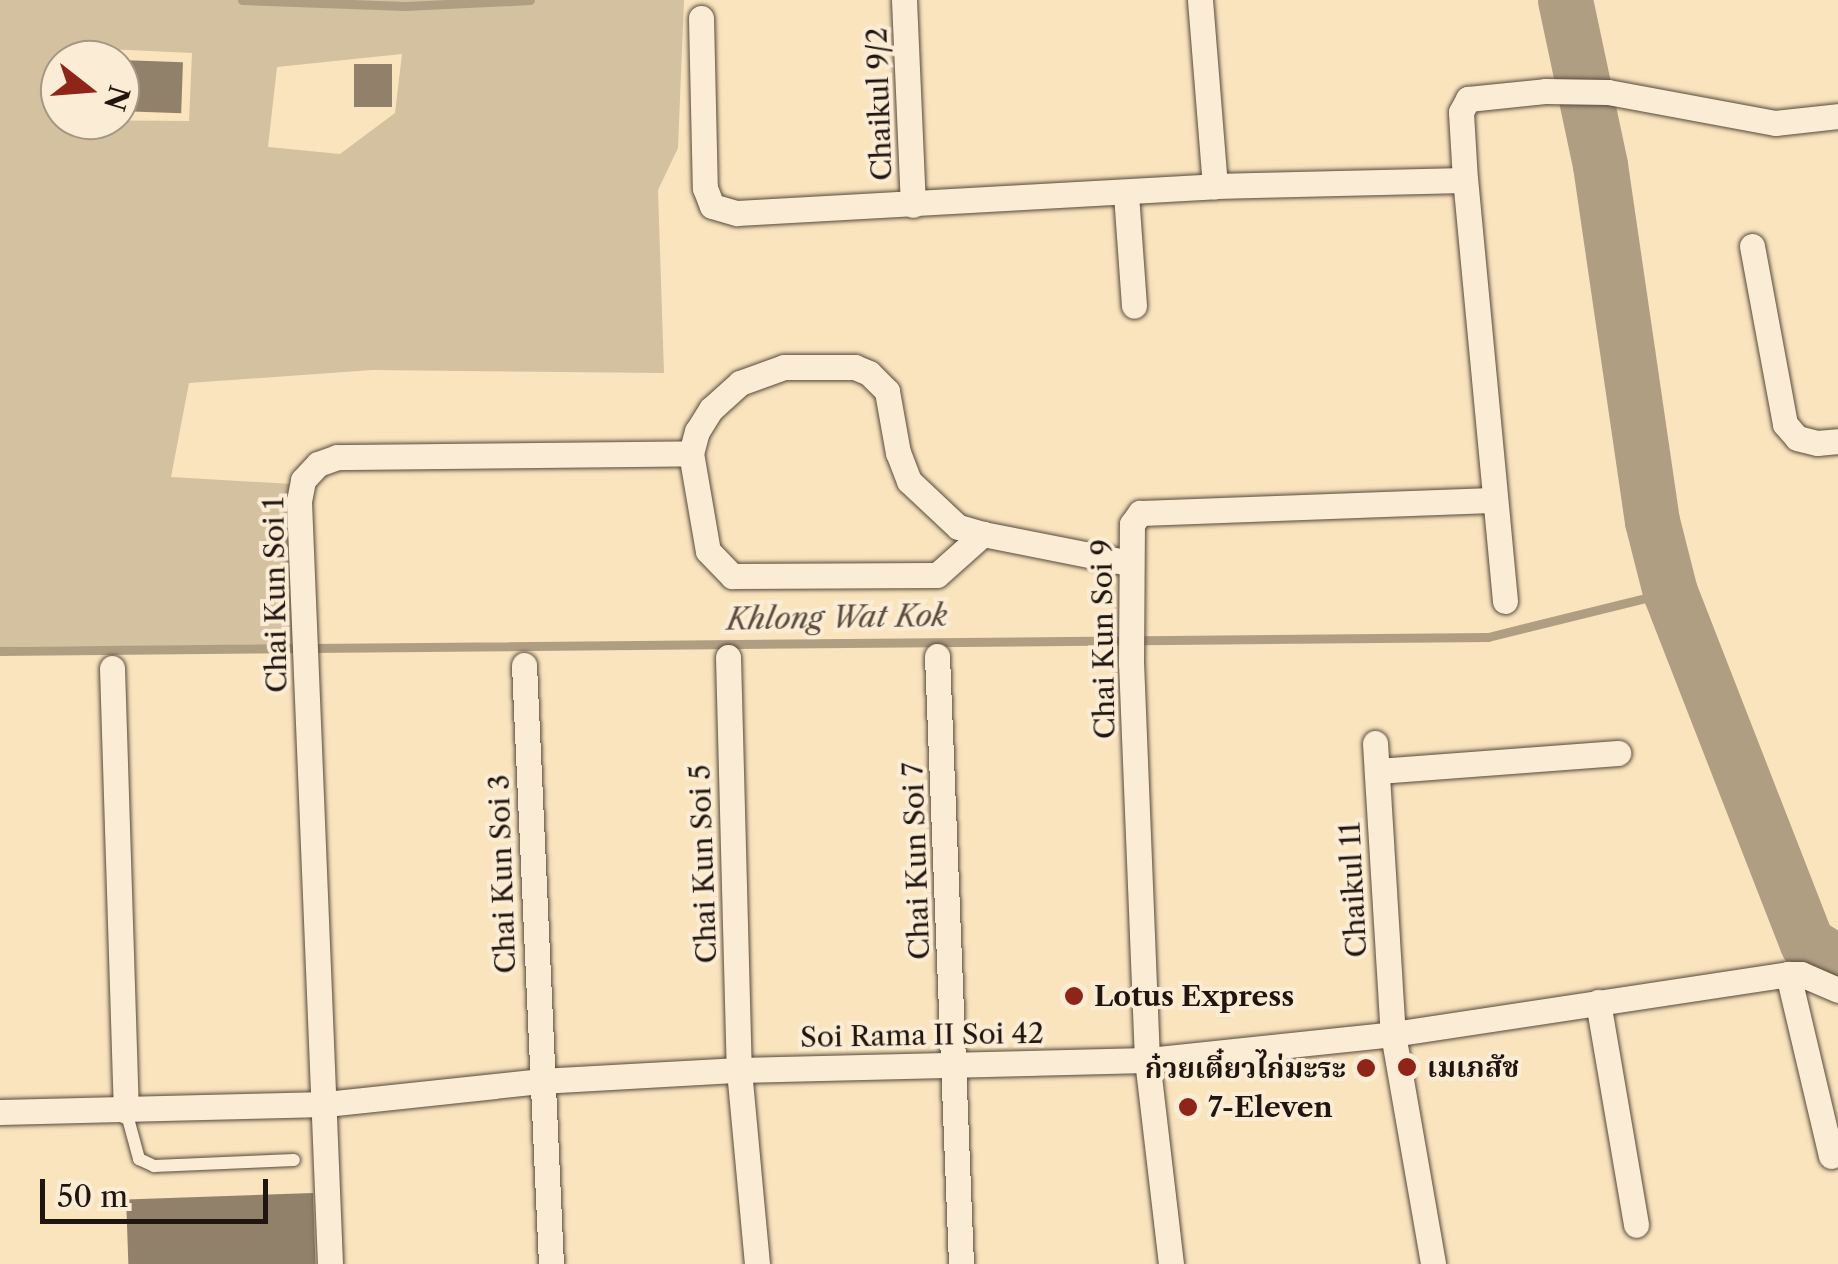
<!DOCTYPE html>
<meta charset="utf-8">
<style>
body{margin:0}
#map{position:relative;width:1838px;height:1264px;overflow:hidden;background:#f9e4be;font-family:"Libre Caslon Text","Noto Serif Thai",serif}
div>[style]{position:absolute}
.green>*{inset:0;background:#d4c1a0}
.stream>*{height:9px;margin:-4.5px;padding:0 4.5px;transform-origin:4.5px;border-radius:4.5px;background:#b09e83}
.river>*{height:55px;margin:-27.5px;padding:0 27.5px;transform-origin:27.5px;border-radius:27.5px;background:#b09e83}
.building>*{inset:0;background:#91816a;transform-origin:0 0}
.roads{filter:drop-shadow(0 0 2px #57493c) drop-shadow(0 0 2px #57493c)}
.service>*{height:12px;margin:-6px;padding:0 6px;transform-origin:6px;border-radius:6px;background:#fbedd5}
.minor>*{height:25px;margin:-12.5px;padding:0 12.5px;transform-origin:12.5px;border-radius:12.5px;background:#fbedd5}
.dots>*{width:28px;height:28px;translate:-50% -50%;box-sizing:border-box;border:5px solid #fbedd5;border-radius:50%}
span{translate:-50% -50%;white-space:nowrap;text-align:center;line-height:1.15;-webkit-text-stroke:8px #fbedd5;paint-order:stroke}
.street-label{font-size:28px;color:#211510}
.poi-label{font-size:28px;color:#211510;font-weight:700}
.left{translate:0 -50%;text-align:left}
.right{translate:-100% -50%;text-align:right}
.water-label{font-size:30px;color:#5a4c3e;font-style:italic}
.north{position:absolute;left:40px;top:40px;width:100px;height:100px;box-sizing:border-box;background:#fbedd5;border:2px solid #a49786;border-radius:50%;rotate:107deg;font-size:28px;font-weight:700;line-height:40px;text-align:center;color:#211510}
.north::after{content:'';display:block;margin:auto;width:35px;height:45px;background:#8f2418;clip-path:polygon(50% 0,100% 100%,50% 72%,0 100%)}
.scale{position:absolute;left:40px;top:1179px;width:228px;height:45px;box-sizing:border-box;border:5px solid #211510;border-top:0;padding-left:12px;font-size:30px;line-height:35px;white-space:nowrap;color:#211510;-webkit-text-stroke:8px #fbedd5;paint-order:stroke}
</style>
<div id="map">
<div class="green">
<div style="clip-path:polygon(evenodd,0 0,684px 0,678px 148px,658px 190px,664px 373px,372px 370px,189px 383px,171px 477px,292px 484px,297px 645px,0 647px,0 0,107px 49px,192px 53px,189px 121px,60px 120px,60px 60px,105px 60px,107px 49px,0 0,402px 54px,395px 113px,340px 154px,268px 147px,277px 67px,402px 54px)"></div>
</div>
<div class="stream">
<div style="left:242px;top:0;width:163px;rotate:2.1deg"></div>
<div style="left:405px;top:6px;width:125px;rotate:-2.7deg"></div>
<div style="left:0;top:651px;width:1488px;rotate:-0.54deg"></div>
<div style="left:1488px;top:637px;width:187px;rotate:-13.9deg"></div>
</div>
<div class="river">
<div style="left:1565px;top:0;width:169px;rotate:78deg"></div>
<div style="left:1600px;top:165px;width:360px;rotate:81.7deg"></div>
<div style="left:1652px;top:521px;width:73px;rotate:75.8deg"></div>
<div style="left:1670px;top:592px;width:377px;rotate:68.7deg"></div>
<div style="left:1807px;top:943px;width:37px;rotate:33deg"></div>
</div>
<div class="building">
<div style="left:120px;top:60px;width:63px;height:51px;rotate:2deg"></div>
<div style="left:392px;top:64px;width:43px;height:38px;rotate:90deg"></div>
<div style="left:313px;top:1193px;width:71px;height:187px;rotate:88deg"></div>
</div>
<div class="roads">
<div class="service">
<div style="left:126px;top:1111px;width:50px;rotate:74.8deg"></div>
<div style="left:139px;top:1159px;width:17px;rotate:25deg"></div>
<div style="left:154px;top:1166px;width:140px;rotate:-2.5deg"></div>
</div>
<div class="minor">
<div style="left:904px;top:0;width:205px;rotate:87.5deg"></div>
<div style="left:1200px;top:0;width:187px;rotate:85.4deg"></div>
<div style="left:701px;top:18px;width:170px;rotate:88.7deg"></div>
<div style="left:705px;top:188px;width:19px;rotate:69deg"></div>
<div style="left:712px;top:206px;width:26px;rotate:16deg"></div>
<div style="left:737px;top:213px;width:479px;rotate:-3.2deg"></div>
<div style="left:1215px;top:186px;width:250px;rotate:-1.4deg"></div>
<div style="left:1126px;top:194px;width:112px;rotate:85.9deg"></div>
<div style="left:1752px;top:246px;width:181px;rotate:79.5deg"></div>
<div style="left:1785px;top:424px;width:18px;rotate:49deg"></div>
<div style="left:1797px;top:438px;width:21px;rotate:14deg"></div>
<div style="left:1817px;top:443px;width:21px;rotate:-5deg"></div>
<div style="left:983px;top:534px;width:26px;rotate:-164deg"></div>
<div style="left:958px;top:527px;width:67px;rotate:-136.8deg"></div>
<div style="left:909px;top:481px;width:30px;rotate:-111deg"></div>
<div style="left:898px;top:453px;width:63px;rotate:-100.1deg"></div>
<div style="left:887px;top:391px;width:25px;rotate:-135deg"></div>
<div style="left:869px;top:373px;width:15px;rotate:-157deg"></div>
<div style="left:855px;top:367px;width:71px;rotate:180deg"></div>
<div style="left:784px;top:367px;width:47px;rotate:160deg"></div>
<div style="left:740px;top:383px;width:39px;rotate:138deg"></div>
<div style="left:711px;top:409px;width:26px;rotate:122deg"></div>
<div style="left:697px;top:431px;width:23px;rotate:105deg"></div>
<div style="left:691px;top:453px;width:99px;rotate:80.2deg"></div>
<div style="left:708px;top:551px;width:35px;rotate:46deg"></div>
<div style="left:732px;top:576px;width:205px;rotate:-0.3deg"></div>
<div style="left:937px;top:575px;width:62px;rotate:-41.7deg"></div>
<div style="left:983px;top:534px;width:150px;rotate:11.2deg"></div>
<div style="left:1505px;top:601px;width:423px;rotate:-95.4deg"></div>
<div style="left:1465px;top:180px;width:68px;rotate:-93.4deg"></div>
<div style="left:1461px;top:112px;width:15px;rotate:-62deg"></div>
<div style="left:1468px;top:99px;width:77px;rotate:-5.9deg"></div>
<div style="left:1545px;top:91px;width:63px;rotate:0.9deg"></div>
<div style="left:1608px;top:92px;width:170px;rotate:10.5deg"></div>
<div style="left:1775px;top:123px;width:63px;rotate:-6.3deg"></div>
<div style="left:937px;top:656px;width:608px;rotate:87.74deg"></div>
<div style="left:728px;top:657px;width:413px;rotate:88.5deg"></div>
<div style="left:739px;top:1070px;width:195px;rotate:84.7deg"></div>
<div style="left:524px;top:665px;width:600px;rotate:87.42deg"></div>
<div style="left:112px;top:668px;width:443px;rotate:88.2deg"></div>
<div style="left:1375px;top:743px;width:292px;rotate:86.5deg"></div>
<div style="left:1393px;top:1034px;width:233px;rotate:80.1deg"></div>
<div style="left:1377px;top:771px;width:242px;rotate:-4.3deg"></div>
<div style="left:1788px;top:974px;width:187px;rotate:76.7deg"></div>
<div style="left:1598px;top:1002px;width:226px;rotate:80.3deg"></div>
<div style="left:0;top:1112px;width:326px;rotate:-1.4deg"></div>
<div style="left:326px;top:1104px;width:215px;rotate:-6.1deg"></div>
<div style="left:540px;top:1081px;width:199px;rotate:-3.2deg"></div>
<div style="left:739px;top:1070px;width:408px;rotate:-1.4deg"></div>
<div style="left:1147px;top:1060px;width:247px;rotate:-6deg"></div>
<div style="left:1393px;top:1034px;width:400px;rotate:-8.6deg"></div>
<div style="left:1788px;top:974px;width:13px"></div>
<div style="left:1801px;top:974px;width:40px;rotate:23.4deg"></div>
<div style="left:330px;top:1264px;width:764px;rotate:-92.33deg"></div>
<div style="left:299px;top:501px;width:21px;rotate:-79deg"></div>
<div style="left:303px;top:480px;width:22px;rotate:-47deg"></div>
<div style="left:318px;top:464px;width:20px;rotate:-20deg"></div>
<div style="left:337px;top:457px;width:354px;rotate:-0.6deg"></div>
<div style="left:1171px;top:1264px;width:205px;rotate:-96.7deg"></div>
<div style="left:1147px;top:1060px;width:397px;rotate:-92.3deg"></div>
<div style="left:1131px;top:663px;width:139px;rotate:-89.6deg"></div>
<div style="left:1132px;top:524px;width:14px;rotate:-54deg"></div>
<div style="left:1140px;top:513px;width:353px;rotate:-2.1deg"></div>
</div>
</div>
<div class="dots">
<div style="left:1074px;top:996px;background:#8f2418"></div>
<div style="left:1407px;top:1067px;background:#8f2418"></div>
<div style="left:1366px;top:1068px;background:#8f2418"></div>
<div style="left:1188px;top:1107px;background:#8f2418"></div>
</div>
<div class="street-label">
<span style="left:879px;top:104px;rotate:-92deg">Chaikul 9/2</span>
<span style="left:275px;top:595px;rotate:-91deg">Chai Kun Soi 1</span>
<span style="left:1103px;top:639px;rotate:-91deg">Chai Kun Soi 9</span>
<span style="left:916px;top:861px;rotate:-92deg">Chai Kun Soi 7</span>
<span style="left:703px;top:864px;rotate:-92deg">Chai Kun Soi 5</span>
<span style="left:502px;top:874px;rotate:-92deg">Chai Kun Soi 3</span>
<span style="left:1353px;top:890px;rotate:-93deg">Chaikul 11</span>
<span style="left:922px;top:1035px;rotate:-1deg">Soi Rama II Soi 42</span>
</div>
<div class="poi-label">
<span class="left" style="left:1094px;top:996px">Lotus Express</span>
<span class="left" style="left:1427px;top:1067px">เมเภสัช</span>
<span class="right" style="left:1346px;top:1068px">ก๋วยเตี๋ยวไก่มะระ</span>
<span class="left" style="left:1208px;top:1107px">7-Eleven</span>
</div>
<div class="water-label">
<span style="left:837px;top:618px;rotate:-1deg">Khlong Wat Kok</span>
</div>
<div class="north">N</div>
<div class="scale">50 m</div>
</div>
